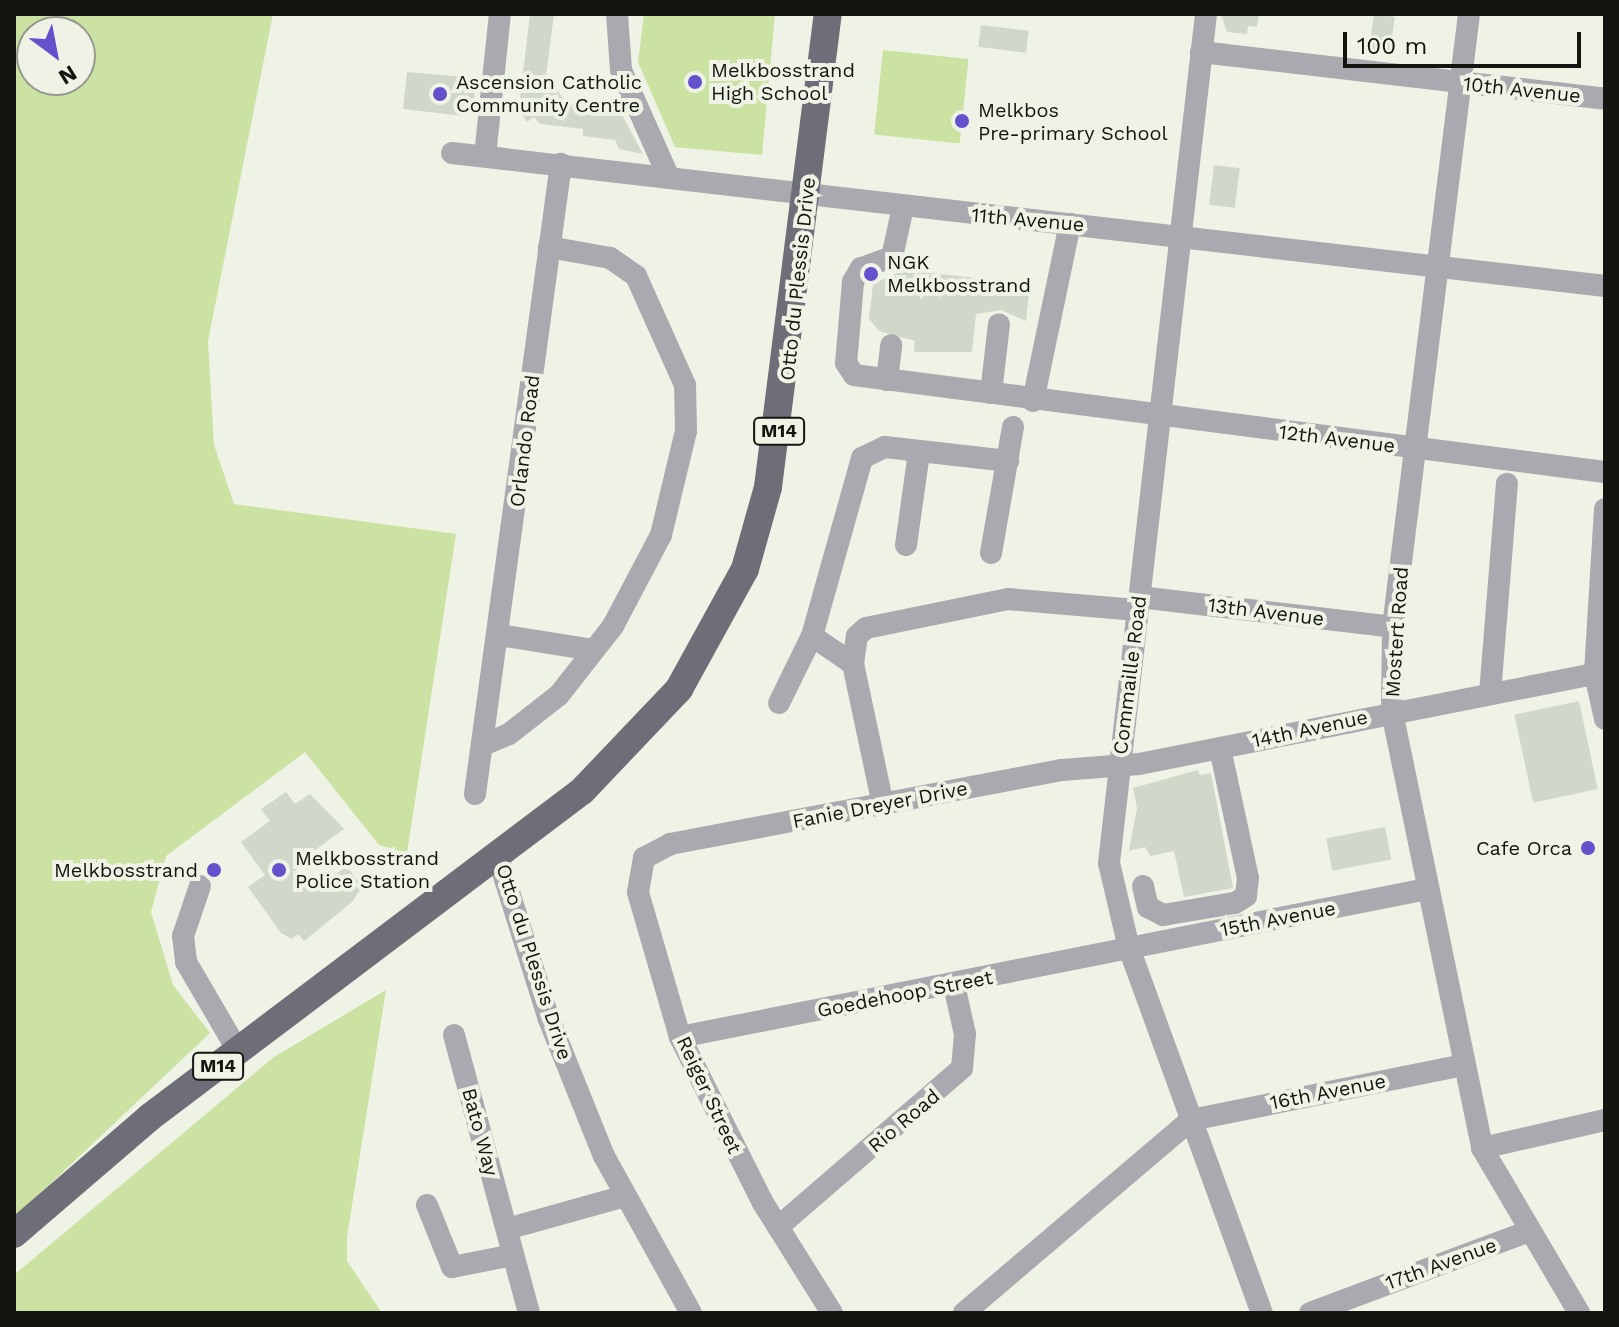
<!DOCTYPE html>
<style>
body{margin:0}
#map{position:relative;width:1619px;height:1327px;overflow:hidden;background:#eef3e5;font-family:"Work Sans",sans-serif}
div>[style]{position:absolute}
.green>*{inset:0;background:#cbe2a3;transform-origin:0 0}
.building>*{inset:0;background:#d1d7c9;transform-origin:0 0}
.minor>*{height:22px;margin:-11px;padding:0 11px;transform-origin:11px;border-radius:11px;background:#a9a9af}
.major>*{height:28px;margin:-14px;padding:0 14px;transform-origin:14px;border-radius:14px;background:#6e6e79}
.dots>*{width:22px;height:22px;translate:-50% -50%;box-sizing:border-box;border:4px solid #eef3e5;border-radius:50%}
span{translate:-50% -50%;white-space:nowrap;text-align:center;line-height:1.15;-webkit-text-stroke:8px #eef3e5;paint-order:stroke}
.shield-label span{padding:2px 6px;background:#eef3e5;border:2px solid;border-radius:6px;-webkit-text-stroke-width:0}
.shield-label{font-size:18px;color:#131511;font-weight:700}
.poi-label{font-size:20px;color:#131511}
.left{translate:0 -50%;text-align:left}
.right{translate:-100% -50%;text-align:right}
.street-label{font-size:20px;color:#131511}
.frame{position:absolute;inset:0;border:16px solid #131511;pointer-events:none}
.north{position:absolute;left:16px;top:16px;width:80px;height:80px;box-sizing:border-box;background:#eef3e5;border:2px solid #969a90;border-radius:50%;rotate:148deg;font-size:22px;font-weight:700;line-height:32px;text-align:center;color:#131511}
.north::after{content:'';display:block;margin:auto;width:28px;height:36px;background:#6352cb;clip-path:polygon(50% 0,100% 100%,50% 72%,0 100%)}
.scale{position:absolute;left:1343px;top:32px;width:238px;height:36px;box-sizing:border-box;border:4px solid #131511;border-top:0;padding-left:10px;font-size:24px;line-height:28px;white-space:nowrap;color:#131511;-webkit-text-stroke:6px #eef3e5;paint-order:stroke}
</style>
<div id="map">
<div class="green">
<div style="clip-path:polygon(evenodd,14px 14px,273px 14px,208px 341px,214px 445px,234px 504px,456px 534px,407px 853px,379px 845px,305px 752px,166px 856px,151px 912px,173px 985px,210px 1033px,14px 1218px,14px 14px,32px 32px,80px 32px,80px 80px,32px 80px,32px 32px)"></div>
<div style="clip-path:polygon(644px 14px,775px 14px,762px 155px,675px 147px,638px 62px)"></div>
<div style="left:883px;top:50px;width:86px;height:85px;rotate:6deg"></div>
<div style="clip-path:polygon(386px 990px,347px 1237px,347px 1261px,382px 1313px,14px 1313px,14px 1275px,274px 1057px)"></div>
</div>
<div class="building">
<div style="clip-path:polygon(530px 14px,554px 14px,546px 76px,568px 104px,607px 108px,615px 102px,643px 154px,619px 149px,615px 140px,583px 136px,583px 129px,540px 124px,534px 117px,527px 122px,519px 111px,526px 106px,520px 98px)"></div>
<div style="clip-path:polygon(1221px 14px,1259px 14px,1257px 27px,1248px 26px,1247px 34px,1227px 32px)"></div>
<div style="left:1374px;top:14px;width:21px;height:35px;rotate:8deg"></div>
<div style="left:981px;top:25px;width:48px;height:22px;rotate:7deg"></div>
<div style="clip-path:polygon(407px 72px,476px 78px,473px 110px,465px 109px,464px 116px,403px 109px)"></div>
<div style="left:1214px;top:165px;width:26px;height:40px;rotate:7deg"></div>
<div style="clip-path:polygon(904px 270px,1030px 284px,1026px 321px,1001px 310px,976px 314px,972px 352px,914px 352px,915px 341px,879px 331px,869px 319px,873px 284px)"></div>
<div style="left:1579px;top:701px;width:90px;height:66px;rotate:78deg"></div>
<div style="clip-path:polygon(1198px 770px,1200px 775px,1211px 773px,1233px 888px,1184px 897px,1174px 851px,1150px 856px,1145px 847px,1129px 851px,1137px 808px,1133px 788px)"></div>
<div style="clip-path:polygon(286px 792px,295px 804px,310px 794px,344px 829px,293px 866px,312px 892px,347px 866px,362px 887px,352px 902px,304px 941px,298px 934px,292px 939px,281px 933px,248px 887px,265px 875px,241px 842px,270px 821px,261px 809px)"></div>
<div style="left:1385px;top:827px;width:33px;height:60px;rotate:79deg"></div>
</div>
<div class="minor">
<div style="left:617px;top:14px;width:56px;rotate:85.9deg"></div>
<div style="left:621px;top:70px;width:118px;rotate:66deg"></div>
<div style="left:1206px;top:14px;width:855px;rotate:96.52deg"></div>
<div style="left:1109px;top:863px;width:87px;rotate:76.8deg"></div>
<div style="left:1129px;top:948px;width:388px;rotate:70deg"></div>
<div style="left:1469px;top:14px;width:618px;rotate:97.07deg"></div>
<div style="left:1393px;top:627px;width:85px;rotate:90.7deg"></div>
<div style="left:1392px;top:712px;width:445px;rotate:78.3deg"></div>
<div style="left:1482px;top:1148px;width:191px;rotate:59.5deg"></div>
<div style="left:1201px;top:52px;width:407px;rotate:6.6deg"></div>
<div style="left:452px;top:153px;width:1161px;rotate:6.58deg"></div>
<div style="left:485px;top:156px;width:143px;rotate:-84deg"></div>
<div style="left:903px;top:207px;width:51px;rotate:102.4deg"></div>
<div style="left:892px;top:257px;width:33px;rotate:160deg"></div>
<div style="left:861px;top:268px;width:16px;rotate:120deg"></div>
<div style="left:853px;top:282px;width:81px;rotate:94.9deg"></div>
<div style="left:846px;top:363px;width:14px;rotate:56deg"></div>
<div style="left:854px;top:375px;width:757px;rotate:7.36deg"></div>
<div style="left:887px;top:380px;width:35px;rotate:-83deg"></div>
<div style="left:991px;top:393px;width:69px;rotate:-83.4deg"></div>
<div style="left:1033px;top:401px;width:181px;rotate:-78.2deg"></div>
<div style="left:1605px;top:509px;width:165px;rotate:93.5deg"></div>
<div style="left:1595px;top:674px;width:46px;rotate:77.5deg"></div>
<div style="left:906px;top:545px;width:93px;rotate:-82deg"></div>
<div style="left:991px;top:553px;width:128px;rotate:-80.1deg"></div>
<div style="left:1139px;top:597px;width:256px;rotate:6.7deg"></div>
<div style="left:499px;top:635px;width:96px;rotate:9deg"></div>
<div style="left:812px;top:636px;width:50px;rotate:34.3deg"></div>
<div style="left:1490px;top:694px;width:211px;rotate:-85.4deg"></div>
<div style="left:779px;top:703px;width:75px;rotate:-63.8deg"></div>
<div style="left:812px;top:636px;width:185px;rotate:-74.3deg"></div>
<div style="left:862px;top:458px;width:25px;rotate:-26deg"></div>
<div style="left:885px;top:447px;width:124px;rotate:6.5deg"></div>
<div style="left:483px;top:745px;width:28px;rotate:-23deg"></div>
<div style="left:509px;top:734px;width:63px;rotate:-38deg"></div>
<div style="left:559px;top:695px;width:88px;rotate:-52deg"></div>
<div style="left:613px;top:626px;width:103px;rotate:-62.2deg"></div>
<div style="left:661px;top:535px;width:107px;rotate:-76.5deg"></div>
<div style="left:686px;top:431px;width:46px;rotate:-91.2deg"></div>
<div style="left:685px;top:385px;width:120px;rotate:-114.2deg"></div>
<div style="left:636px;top:276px;width:32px;rotate:-145deg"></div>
<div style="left:610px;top:258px;width:62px;rotate:-169.8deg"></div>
<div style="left:475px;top:794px;width:636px;rotate:-82.23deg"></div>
<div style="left:883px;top:805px;width:144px;rotate:-102deg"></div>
<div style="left:853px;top:664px;width:28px;rotate:-82deg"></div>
<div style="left:857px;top:636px;width:12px;rotate:-42deg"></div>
<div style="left:866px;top:628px;width:145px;rotate:-11.5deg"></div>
<div style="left:1008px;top:599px;width:129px;rotate:4.9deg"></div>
<div style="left:498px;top:857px;width:168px;rotate:72.6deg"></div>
<div style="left:548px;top:1017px;width:150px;rotate:68.1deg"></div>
<div style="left:604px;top:1156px;width:179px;rotate:61deg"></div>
<div style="left:200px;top:886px;width:53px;rotate:108.8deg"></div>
<div style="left:183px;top:936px;width:26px;rotate:83deg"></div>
<div style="left:186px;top:962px;width:103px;rotate:59.7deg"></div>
<div style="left:1143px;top:886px;width:22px;rotate:77deg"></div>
<div style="left:1148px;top:907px;width:17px;rotate:28deg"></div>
<div style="left:1163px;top:915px;width:73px;rotate:-9.5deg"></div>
<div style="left:1235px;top:903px;width:13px;rotate:-32deg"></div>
<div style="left:1246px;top:896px;width:18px;rotate:-84deg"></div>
<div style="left:1248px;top:878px;width:133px;rotate:-102.2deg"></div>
<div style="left:454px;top:1035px;width:288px;rotate:74.9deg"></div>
<div style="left:680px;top:1037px;width:762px;rotate:-11.21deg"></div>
<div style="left:1482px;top:1148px;width:126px;rotate:-12.8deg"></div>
<div style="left:427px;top:1205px;width:67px;rotate:68deg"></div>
<div style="left:452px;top:1267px;width:62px;rotate:-11.1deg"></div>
<div style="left:778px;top:1227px;width:243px;rotate:-40.8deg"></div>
<div style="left:962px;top:1068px;width:34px;rotate:-85deg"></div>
<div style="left:965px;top:1034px;width:50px;rotate:-102.7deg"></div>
<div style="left:507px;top:1229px;width:123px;rotate:-15.6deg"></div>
<div style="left:832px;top:1313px;width:130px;rotate:-122.1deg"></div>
<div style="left:763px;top:1203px;width:186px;rotate:-116.6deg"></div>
<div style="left:680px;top:1037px;width:151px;rotate:-106.2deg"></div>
<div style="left:638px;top:892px;width:35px;rotate:-80deg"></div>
<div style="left:644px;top:858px;width:30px;rotate:-28deg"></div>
<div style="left:670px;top:844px;width:399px;rotate:-10.7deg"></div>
<div style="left:1062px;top:770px;width:77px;rotate:-4.5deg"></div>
<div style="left:1139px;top:764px;width:465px;rotate:-11.2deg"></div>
<div style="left:964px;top:1313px;width:298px;rotate:-40.4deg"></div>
<div style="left:1191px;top:1120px;width:278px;rotate:-11.4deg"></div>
<div style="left:1310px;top:1313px;width:232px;rotate:-20.5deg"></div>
</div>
<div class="major">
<div style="left:14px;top:1234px;width:179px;rotate:-40.7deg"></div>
<div style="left:150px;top:1117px;width:541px;rotate:-37.04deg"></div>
<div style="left:582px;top:791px;width:141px;rotate:-46.4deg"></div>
<div style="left:679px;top:689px;width:137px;rotate:-61.2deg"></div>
<div style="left:745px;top:569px;width:85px;rotate:-74.3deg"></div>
<div style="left:768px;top:487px;width:477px;rotate:-82.8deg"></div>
</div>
<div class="dots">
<div style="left:695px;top:82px;background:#6352cb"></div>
<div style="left:440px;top:94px;background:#6352cb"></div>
<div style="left:962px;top:121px;background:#6352cb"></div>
<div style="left:871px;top:274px;background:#6352cb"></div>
<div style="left:1588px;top:848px;background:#6352cb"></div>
<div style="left:214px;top:870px;background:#6352cb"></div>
<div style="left:279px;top:870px;background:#6352cb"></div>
</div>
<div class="shield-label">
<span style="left:779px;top:431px">M14</span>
<span style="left:218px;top:1066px">M14</span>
</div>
<div class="poi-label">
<span class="left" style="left:711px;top:82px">Melkbosstrand<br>High School</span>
<span class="left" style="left:456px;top:94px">Ascension Catholic<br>Community Centre</span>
<span class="left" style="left:978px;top:122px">Melkbos<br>Pre-primary School</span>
<span class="left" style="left:887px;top:274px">NGK<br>Melkbosstrand</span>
<span class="right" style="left:1572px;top:848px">Cafe Orca</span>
<span class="left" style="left:295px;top:870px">Melkbosstrand<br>Police Station</span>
<span class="right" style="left:198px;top:870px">Melkbosstrand</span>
</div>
<div class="street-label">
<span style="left:1522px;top:90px;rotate:6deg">10th Avenue</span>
<span style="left:1028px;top:220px;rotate:5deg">11th Avenue</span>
<span style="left:798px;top:279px;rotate:-84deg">Otto du Plessis Drive</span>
<span style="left:1337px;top:439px;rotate:7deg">12th Avenue</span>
<span style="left:525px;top:441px;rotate:-83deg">Orlando Road</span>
<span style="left:1266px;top:612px;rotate:7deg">13th Avenue</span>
<span style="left:1397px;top:632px;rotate:-86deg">Mostert Road</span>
<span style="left:1130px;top:675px;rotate:-83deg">Commaille Road</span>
<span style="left:1310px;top:729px;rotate:-12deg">14th Avenue</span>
<span style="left:880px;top:805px;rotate:-11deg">Fanie Dreyer Drive</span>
<span style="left:1278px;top:919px;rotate:-11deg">15th Avenue</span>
<span style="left:534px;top:962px;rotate:72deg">Otto du Plessis Drive</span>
<span style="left:905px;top:994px;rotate:-11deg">Goedehoop Street</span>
<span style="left:1328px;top:1092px;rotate:-11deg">16th Avenue</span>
<span style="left:709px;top:1095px;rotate:65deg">Reiger Street</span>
<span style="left:904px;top:1121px;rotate:-40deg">Rio Road</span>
<span style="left:480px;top:1132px;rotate:75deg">Bato Way</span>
<span style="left:1441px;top:1264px;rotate:-20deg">17th Avenue</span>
</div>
<div class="frame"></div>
<div class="north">N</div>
<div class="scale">100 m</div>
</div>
